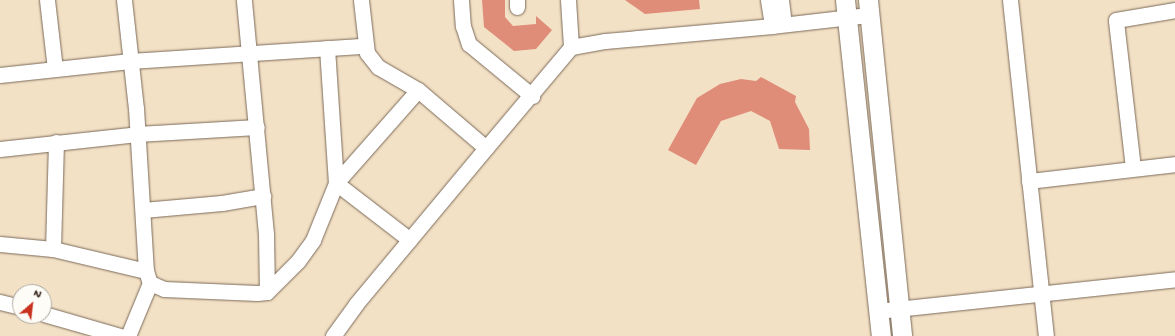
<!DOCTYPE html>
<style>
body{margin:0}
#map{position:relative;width:1175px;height:336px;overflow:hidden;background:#f3e1c6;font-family:"Gochi Hand",sans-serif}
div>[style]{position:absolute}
.building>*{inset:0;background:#df8c79}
.roads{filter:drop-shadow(0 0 1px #7b6a59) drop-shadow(0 0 1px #7b6a59)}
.minor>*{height:15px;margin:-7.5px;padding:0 7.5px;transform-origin:7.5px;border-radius:7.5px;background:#fff}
.tertiary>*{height:19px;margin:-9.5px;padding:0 9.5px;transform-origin:9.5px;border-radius:9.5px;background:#fff}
span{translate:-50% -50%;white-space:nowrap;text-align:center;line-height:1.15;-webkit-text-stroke:3px #fdfcf7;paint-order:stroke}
.north{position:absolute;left:12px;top:284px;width:40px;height:40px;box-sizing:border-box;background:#fdfcf7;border:1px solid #afa8a0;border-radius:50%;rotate:28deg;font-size:11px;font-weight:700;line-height:16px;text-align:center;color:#3b2a1e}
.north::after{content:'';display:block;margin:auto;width:14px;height:18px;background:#c8321e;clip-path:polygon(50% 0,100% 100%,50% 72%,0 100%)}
</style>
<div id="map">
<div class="building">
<div style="clip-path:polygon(482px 0,505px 0,505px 17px,513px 26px,536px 24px,536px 16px,552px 30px,536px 49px,514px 51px,484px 27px)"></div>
<div style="clip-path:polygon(625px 0,699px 0,700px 9px,645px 14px)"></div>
<div style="clip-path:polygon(761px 77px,796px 96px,795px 102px,809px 129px,810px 150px,779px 149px,770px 121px,751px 111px,721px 121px,696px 165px,668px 150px,697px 98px,720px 84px,741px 79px,756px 81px)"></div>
</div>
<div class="roads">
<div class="minor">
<div style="left:47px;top:0;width:69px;rotate:83.4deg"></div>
<div style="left:124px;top:0;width:109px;rotate:83.7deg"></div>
<div style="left:136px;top:108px;width:163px;rotate:86.5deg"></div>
<div style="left:146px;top:271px;width:13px;rotate:72deg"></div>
<div style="left:150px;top:283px;width:15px;rotate:23deg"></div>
<div style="left:164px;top:289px;width:93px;rotate:2.5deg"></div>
<div style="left:257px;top:293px;width:10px;rotate:-6deg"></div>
<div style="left:267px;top:292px;width:58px;rotate:-91deg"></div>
<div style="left:266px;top:234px;width:235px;rotate:-95.4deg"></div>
<div style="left:461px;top:0;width:26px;rotate:86deg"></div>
<div style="left:463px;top:26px;width:19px;rotate:72deg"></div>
<div style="left:469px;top:44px;width:82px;rotate:39.5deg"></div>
<div style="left:517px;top:0;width:7px;rotate:90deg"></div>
<div style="left:568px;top:0;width:47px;rotate:86.3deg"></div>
<div style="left:768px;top:0;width:26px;rotate:81deg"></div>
<div style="left:781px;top:0;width:24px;rotate:83deg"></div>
<div style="left:1010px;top:0;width:338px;rotate:83.9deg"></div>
<div style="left:327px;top:48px;width:135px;rotate:86.2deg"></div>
<div style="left:336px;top:183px;width:93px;rotate:37.6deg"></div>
<div style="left:0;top:75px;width:131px;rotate:-6.1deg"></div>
<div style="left:130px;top:61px;width:235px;rotate:-3.7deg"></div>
<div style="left:486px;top:148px;width:132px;rotate:-49.9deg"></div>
<div style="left:571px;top:47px;width:35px;rotate:-10deg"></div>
<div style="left:605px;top:41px;width:168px;rotate:-5.1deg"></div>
<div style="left:772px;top:26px;width:98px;rotate:-6.5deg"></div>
<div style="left:0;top:149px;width:138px;rotate:-6.2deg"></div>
<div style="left:137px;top:134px;width:120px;rotate:-3.3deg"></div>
<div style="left:1133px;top:168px;width:149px;rotate:-96.6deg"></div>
<div style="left:1116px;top:20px;width:60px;rotate:-9.6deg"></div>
<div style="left:1029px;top:181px;width:147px;rotate:-6.6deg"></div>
<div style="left:143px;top:210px;width:79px;rotate:-5.1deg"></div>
<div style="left:222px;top:203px;width:42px;rotate:-9.7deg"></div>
<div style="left:0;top:244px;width:53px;rotate:5.4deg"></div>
<div style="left:53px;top:249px;width:96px;rotate:13.3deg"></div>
<div style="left:53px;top:249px;width:107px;rotate:-88.4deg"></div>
<div style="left:267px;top:292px;width:44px;rotate:-45deg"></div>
<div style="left:298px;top:261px;width:26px;rotate:-54deg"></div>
<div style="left:313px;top:240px;width:61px;rotate:-68deg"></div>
<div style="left:336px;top:183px;width:124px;rotate:-48.6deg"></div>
<div style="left:0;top:302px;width:21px;rotate:14deg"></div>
<div style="left:878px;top:311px;width:299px;rotate:-6.1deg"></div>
<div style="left:44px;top:314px;width:79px;rotate:16.1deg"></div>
<div style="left:128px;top:336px;width:57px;rotate:-67.5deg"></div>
<div style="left:333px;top:336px;width:39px;rotate:-54deg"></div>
<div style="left:356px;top:304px;width:203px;rotate:-50.2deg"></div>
<div style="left:486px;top:148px;width:89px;rotate:-139.5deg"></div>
<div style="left:418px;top:90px;width:46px;rotate:-150.1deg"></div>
<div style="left:378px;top:67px;width:18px;rotate:-128deg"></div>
<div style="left:367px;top:53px;width:53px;rotate:-96.5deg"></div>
</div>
<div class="tertiary">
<div style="left:845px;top:0;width:338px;rotate:83.9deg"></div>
<div style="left:868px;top:0;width:338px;rotate:84.2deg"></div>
</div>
</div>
<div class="north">N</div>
</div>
